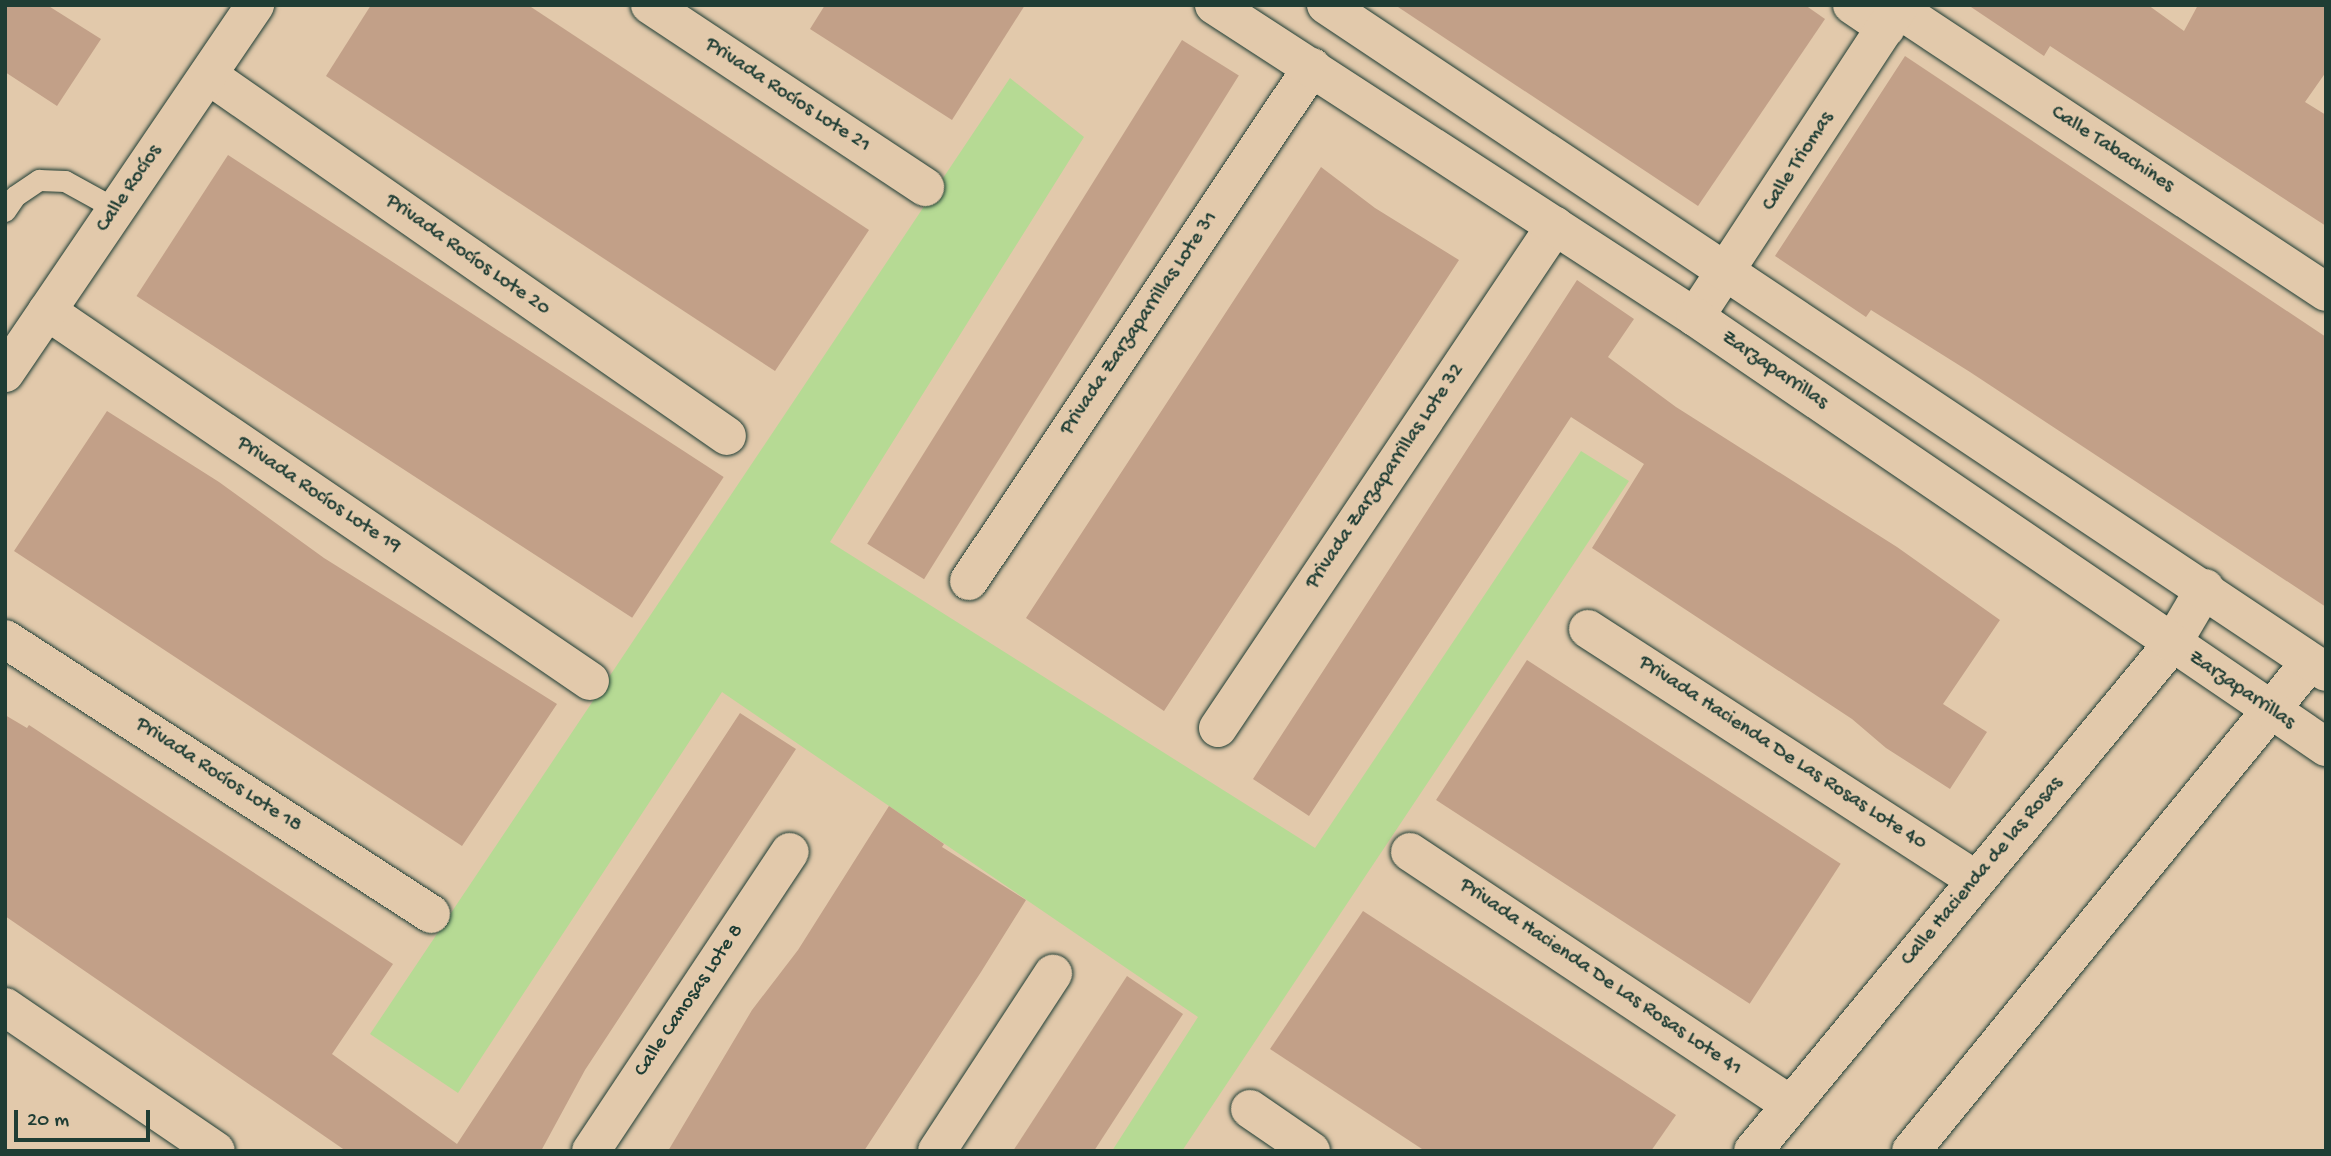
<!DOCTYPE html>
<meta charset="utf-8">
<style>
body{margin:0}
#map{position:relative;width:2331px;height:1156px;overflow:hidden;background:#e2c9ab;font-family:"Gochi Hand",sans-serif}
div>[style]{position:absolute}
.green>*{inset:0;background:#b6da94}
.building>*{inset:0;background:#c2a088;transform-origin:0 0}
.roads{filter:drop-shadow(0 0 2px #1f3d34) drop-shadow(0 0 2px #1f3d34)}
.lane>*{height:21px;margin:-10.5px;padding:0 10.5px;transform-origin:10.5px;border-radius:10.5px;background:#e2c9ab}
.street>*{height:38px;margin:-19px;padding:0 19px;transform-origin:19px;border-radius:19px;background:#e2c9ab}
.secondary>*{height:38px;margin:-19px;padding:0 19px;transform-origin:19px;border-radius:19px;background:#e2c9ab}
span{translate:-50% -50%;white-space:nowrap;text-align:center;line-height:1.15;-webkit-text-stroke:7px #e2c9ab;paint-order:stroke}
.street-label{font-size:21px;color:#1f3d34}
.frame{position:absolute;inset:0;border:7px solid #1f3d34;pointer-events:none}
.scale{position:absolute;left:14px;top:1110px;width:136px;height:32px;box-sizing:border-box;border:4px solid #1f3d34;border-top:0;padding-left:9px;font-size:21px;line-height:24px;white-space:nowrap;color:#1f3d34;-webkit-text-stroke:5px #e2c9ab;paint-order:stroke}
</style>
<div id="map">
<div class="green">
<div style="clip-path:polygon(1010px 78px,1084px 137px,830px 542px,1315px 848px,1581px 451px,1629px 481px,1182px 1151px,1112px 1151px,1198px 1017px,722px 692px,458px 1093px,370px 1034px)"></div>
</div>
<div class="building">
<div style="clip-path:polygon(5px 5px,47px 5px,101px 39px,57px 106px,5px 72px)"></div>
<div style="clip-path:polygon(371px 5px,528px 5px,869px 230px,775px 371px,326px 76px)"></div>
<div style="clip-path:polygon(825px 5px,1025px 5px,952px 120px,810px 29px)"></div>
<div style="clip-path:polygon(1395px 5px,1805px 5px,1825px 19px,1698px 206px)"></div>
<div style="clip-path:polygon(1968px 5px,2148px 5px,2184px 31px,2198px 5px,2326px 5px,2326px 72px,2305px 102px,2326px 115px,2326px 226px,2050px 46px,2044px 56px)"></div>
<div style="left:1182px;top:40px;width:67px;height:594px;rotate:32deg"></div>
<div style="clip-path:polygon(1905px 56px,2326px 337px,2326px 607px,1970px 372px,1871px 310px,1866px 317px,1775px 256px)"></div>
<div style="left:228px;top:155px;width:591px;height:168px;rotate:33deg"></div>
<div style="clip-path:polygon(1321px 167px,1375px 208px,1459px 260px,1164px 711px,1026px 618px)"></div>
<div style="clip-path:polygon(1577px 280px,1634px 319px,1608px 357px,1676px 407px,1897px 547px,2000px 620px,1943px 704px,1987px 732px,1950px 789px,1886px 748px,1852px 719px,1592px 548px,1644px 464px,1571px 417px,1309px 816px,1253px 779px)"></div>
<div style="clip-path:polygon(107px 411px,219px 482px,324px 558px,557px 704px,462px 846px,14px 551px)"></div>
<div style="left:1527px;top:660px;width:374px;height:167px;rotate:33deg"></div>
<div style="clip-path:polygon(740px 713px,796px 749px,585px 1070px,541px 1151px,346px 1151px,5px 916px,5px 715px,27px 728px,29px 725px,393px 964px,332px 1054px,457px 1144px)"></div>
<div style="clip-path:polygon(889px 806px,944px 844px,942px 847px,1026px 900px,981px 972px,864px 1151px,668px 1151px,752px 1010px,798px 950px)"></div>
<div style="clip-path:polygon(1363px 911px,1676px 1115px,1651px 1151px,1425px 1151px,1270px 1049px)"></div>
<div style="clip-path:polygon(1127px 976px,1183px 1014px,1107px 1131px,1094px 1151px,1013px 1151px)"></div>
</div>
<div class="roads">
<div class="lane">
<div style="left:5px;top:211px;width:18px;rotate:-56deg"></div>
<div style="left:15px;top:196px;width:29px;rotate:-34deg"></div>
<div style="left:39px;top:180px;width:26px;rotate:2deg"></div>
<div style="left:65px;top:181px;width:58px;rotate:28.8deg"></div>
</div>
<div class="street">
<div style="left:650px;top:5px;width:330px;rotate:33.5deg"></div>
<div style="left:1852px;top:5px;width:41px;rotate:34.1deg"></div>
<div style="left:1898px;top:9px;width:513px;rotate:33.47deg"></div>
<div style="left:208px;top:75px;width:632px;rotate:34.82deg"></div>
<div style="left:47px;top:311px;width:657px;rotate:34.27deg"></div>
<div style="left:1695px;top:317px;width:373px;rotate:-56.7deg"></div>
<div style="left:969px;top:581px;width:618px;rotate:-56.28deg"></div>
<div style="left:1588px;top:629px;width:462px;rotate:32.9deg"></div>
<div style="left:5px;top:639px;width:507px;rotate:32.84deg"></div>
<div style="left:1218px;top:728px;width:605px;rotate:-56.13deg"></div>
<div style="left:1410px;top:852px;width:457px;rotate:33.6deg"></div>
<div style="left:1250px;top:1109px;width:74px;rotate:34.5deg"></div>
<div style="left:591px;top:1151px;width:359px;rotate:-56.4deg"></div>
<div style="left:937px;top:1151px;width:212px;rotate:-56.8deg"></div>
<div style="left:1753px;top:1151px;width:658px;rotate:-50.43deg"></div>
<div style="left:2172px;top:644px;width:65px;rotate:-59.5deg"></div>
<div style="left:1911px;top:1151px;width:631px;rotate:-50.79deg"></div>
</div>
<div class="secondary">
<div style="left:1214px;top:5px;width:573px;rotate:32.97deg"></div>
<div style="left:1695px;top:317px;width:764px;rotate:34.27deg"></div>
<div style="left:1326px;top:5px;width:1202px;rotate:33.7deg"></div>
<div style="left:5px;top:373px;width:445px;rotate:-55.8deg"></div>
<div style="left:5px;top:1007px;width:255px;rotate:34.3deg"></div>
</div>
</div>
<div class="street-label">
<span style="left:787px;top:96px;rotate:33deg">Privada Rocíos Lote 21</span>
<span style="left:2112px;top:150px;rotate:33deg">Calle Tabachines</span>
<span style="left:1799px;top:162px;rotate:-57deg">Calle Triomas</span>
<span style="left:130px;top:189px;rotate:-56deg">Calle Rocíos</span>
<span style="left:467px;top:256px;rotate:35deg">Privada Rocíos Lote 20</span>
<span style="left:1140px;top:324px;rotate:-56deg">Privada Zarzaparrillas Lote 31</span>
<span style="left:1774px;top:371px;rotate:34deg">Zarzaparrillas</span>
<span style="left:1386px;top:477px;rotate:-56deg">Privada Zarzaparrillas Lote 32</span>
<span style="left:318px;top:496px;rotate:34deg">Privada Rocíos Lote 19</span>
<span style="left:2241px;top:691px;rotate:34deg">Zarzaparrillas</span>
<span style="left:1782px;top:754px;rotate:33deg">Privada Hacienda De Las Rosas Lote 40</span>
<span style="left:218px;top:776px;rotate:33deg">Privada Rocíos Lote 18</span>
<span style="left:1983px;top:872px;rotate:-50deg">Calle Hacienda de las Rosas</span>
<span style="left:1600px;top:978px;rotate:34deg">Privada Hacienda De Las Rosas Lote 41</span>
<span style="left:690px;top:1001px;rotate:-56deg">Calle Canosas Lote 8</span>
</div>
<div class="frame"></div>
<div class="scale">20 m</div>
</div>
